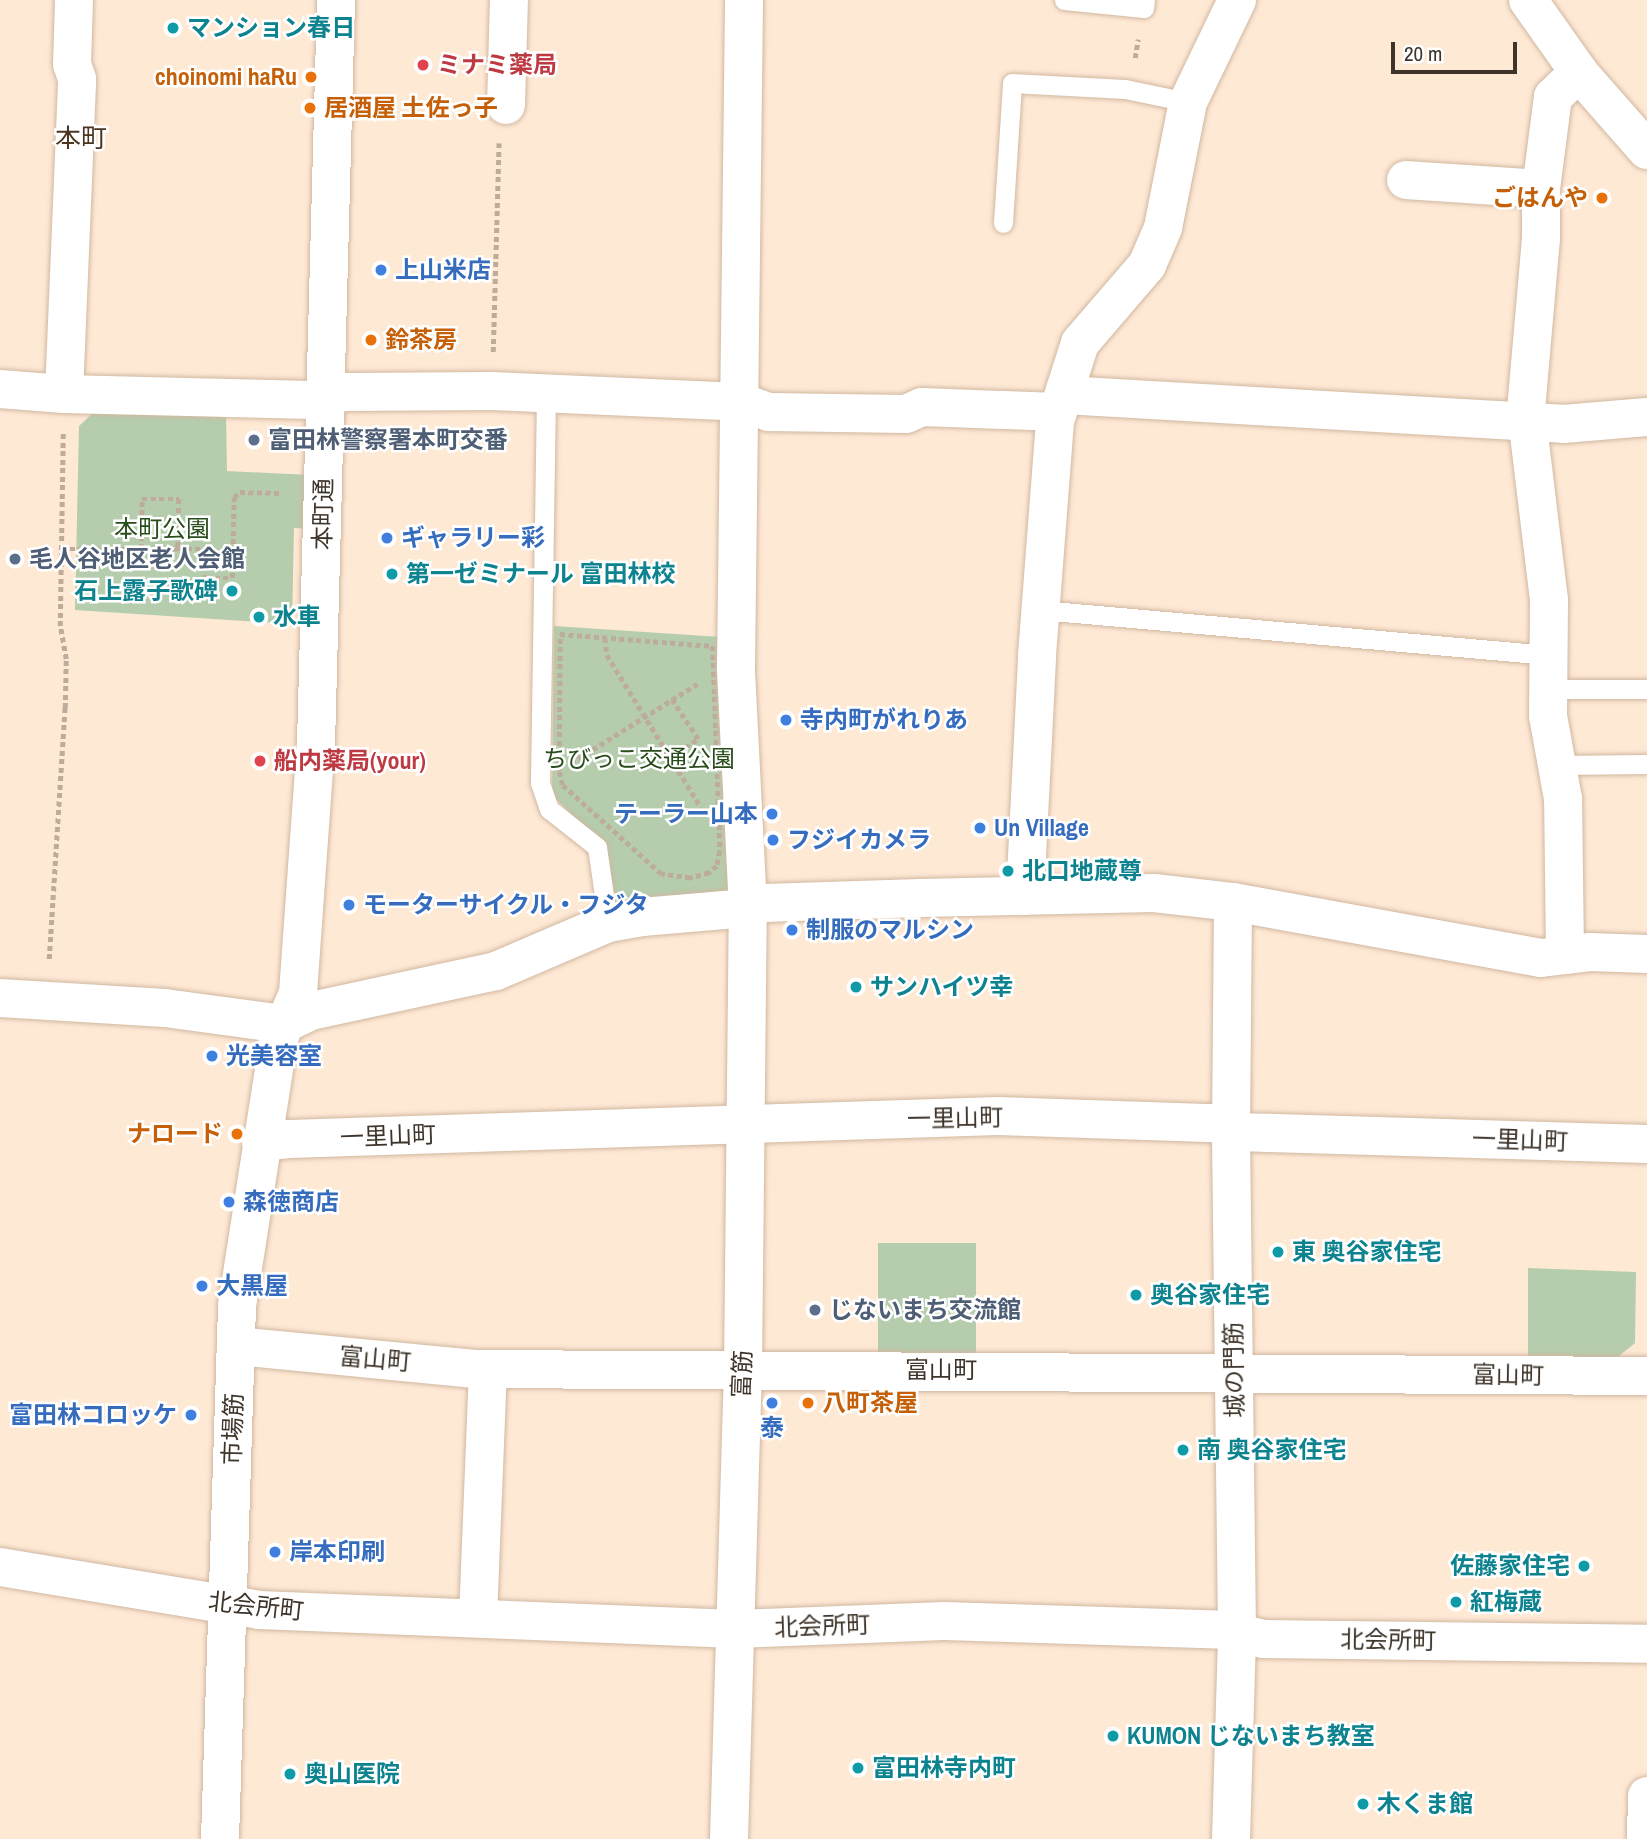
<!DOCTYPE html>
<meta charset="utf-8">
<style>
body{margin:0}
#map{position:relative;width:1647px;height:1839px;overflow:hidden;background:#fee9d5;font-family:"Archivo Narrow","Noto Sans JP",sans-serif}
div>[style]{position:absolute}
.green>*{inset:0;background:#b5cdad;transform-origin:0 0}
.path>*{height:4.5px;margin-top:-2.25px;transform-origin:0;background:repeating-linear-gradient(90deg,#bdac9b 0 5px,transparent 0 8.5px)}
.roads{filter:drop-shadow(0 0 2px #d1b7a0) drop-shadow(0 0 2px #d1b7a0)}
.service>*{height:19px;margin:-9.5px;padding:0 9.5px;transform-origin:9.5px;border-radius:9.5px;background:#fff}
.minor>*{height:38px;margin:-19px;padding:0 19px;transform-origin:19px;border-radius:19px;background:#fff}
.tertiary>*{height:38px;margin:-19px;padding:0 19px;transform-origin:19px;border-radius:19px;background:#fff}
.dots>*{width:19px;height:19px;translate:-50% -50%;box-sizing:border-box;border:4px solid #fff;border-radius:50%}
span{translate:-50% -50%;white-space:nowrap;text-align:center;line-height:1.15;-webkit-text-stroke:5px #fff;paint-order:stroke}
.culture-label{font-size:24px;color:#0d838f;font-weight:700}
.left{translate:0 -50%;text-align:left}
.right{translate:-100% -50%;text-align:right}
.health-label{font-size:24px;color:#be3a42;font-weight:700}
.food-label{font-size:24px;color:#c56008;font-weight:700}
.shop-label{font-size:24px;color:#366cbe;font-weight:700}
.service-label{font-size:24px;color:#4e5e75;font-weight:700}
.street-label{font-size:24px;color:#3e342a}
.park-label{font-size:24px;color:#284d1b}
.neighbourhood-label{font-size:26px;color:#4a3521}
.scale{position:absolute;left:1391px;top:42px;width:126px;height:32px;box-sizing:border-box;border:4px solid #3e342a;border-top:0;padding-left:9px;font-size:21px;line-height:24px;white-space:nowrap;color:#3e342a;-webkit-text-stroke:5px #fff;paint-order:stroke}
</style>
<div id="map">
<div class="green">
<div style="clip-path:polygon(97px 409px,226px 414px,227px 471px,310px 475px,309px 529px,294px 528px,292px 624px,75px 610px,79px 426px)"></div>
<div style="clip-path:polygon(554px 626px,721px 637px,733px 898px,613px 907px,606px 848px,552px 795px)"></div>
<div style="left:878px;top:1243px;width:98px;height:110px"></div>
<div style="clip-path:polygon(1528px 1268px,1636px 1272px,1635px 1343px,1613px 1361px,1528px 1360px)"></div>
</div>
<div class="path">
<div style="left:1135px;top:58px;width:19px;rotate:-81deg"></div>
<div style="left:493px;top:352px;width:209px;rotate:-88.4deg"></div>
<div style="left:61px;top:549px;width:80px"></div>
<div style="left:178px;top:549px;width:37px;rotate:180deg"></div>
<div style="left:141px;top:549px;width:50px;rotate:-88.9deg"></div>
<div style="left:142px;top:499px;width:37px"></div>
<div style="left:179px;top:499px;width:50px;rotate:91.1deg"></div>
<div style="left:178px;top:549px;width:27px"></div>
<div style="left:205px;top:549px;width:29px;rotate:88deg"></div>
<div style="left:206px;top:578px;width:26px"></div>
<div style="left:232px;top:578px;width:81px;rotate:-88.6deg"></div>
<div style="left:234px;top:497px;width:8px;rotate:-40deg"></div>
<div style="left:240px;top:492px;width:41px;rotate:1.4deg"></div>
<div style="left:560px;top:634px;width:153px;rotate:4.5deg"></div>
<div style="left:713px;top:646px;width:205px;rotate:88deg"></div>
<div style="left:720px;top:851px;width:15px;rotate:101deg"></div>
<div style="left:717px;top:866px;width:11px;rotate:139deg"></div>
<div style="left:709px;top:873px;width:20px;rotate:165deg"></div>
<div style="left:690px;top:878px;width:29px;rotate:-172deg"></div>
<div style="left:661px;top:874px;width:133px;rotate:-138deg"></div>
<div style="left:562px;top:785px;width:14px;rotate:-102deg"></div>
<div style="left:559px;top:771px;width:137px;rotate:-89.6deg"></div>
<div style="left:605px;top:638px;width:17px;rotate:83deg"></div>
<div style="left:607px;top:655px;width:179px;rotate:58.3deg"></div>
<div style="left:671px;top:757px;width:32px;rotate:-34deg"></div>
<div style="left:698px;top:739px;width:47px;rotate:-123.7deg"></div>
<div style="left:571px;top:763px;width:149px;rotate:-32.1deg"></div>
<div style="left:49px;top:959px;width:252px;rotate:-86.4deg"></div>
<div style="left:65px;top:708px;width:49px;rotate:-88.8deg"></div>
<div style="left:66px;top:659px;width:34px;rotate:-100deg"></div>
<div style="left:60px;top:626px;width:193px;rotate:-89.1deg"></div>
</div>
<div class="roads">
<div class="service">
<div style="left:1064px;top:0;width:80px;rotate:5.7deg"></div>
<div style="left:1144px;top:8px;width:8px;rotate:-83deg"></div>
<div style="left:1003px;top:223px;width:140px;rotate:-86.3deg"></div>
<div style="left:1012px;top:83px;width:113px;rotate:3deg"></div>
<div style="left:1125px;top:89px;width:64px;rotate:11.7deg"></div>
<div style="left:546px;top:396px;width:387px;rotate:90.9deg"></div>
<div style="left:540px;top:783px;width:28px;rotate:71deg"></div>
<div style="left:549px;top:809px;width:61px;rotate:38.4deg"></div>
<div style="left:597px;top:847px;width:77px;rotate:81.8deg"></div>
<div style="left:1041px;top:610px;width:509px;rotate:5.07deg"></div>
<div style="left:1548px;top:689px;width:99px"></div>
<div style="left:1557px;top:765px;width:90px;rotate:-0.6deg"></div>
</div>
<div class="minor">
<div style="left:506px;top:105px;width:105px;rotate:-88.4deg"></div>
<div style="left:1406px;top:180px;width:135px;rotate:3.8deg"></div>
<div style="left:0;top:389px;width:64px;rotate:4.5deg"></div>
<div style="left:64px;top:394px;width:248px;rotate:1.4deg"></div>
<div style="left:312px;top:400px;width:32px;rotate:-14deg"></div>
<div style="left:343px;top:392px;width:149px;rotate:-0.4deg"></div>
<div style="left:492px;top:391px;width:249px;rotate:2.5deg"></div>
<div style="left:741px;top:402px;width:30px;rotate:20deg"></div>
<div style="left:769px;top:412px;width:137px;rotate:0.8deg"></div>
<div style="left:906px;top:414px;width:17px;rotate:-24deg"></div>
<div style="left:922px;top:407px;width:136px;rotate:2.1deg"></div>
<div style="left:64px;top:394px;width:315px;rotate:-87.6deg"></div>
<div style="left:77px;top:79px;width:16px;rotate:-108deg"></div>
<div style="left:72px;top:64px;width:64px;rotate:-88.2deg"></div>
<div style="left:1064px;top:395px;width:500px;rotate:3.3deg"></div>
<div style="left:1563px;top:424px;width:84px;rotate:-4.8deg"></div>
<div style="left:1025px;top:896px;width:241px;rotate:-87.1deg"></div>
<div style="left:1037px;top:655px;width:235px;rotate:-85.6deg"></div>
<div style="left:1055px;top:421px;width:82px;rotate:-72.2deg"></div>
<div style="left:1080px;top:343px;width:103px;rotate:-49.3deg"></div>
<div style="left:1147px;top:265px;width:40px;rotate:-66.6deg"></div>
<div style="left:1163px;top:228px;width:128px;rotate:-78.8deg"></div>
<div style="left:1188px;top:102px;width:113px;rotate:-64.3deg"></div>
<div style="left:1565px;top:955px;width:156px;rotate:-90.7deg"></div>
<div style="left:1563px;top:799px;width:84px;rotate:-100.2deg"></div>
<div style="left:1548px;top:716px;width:116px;rotate:-89.5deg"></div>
<div style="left:1549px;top:600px;width:191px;rotate:-96.9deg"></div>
<div style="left:1526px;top:410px;width:173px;rotate:-85deg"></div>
<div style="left:1541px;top:238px;width:49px;rotate:-90deg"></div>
<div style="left:1541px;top:189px;width:93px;rotate:-82.6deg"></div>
<div style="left:1553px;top:97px;width:36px;rotate:-44deg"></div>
<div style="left:0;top:998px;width:165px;rotate:3.5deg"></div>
<div style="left:165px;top:1008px;width:120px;rotate:7.7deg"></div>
<div style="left:284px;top:1024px;width:30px;rotate:-26deg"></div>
<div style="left:311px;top:1011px;width:189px;rotate:-12.2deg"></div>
<div style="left:496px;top:971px;width:122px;rotate:-23.2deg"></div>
<div style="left:608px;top:923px;width:35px;rotate:-10deg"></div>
<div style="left:642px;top:917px;width:106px;rotate:-4.9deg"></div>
<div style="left:748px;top:908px;width:17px;rotate:-17deg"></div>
<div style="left:764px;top:903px;width:156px;rotate:-1.8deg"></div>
<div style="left:920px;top:898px;width:234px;rotate:-1.2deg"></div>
<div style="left:1154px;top:893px;width:80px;rotate:6.5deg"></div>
<div style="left:1233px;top:902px;width:313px;rotate:10.3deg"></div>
<div style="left:1541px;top:958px;width:49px;rotate:-7deg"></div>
<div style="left:1590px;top:952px;width:57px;rotate:2deg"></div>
<div style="left:261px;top:1142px;width:28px;rotate:-6deg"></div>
<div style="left:289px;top:1139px;width:709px;rotate:-1.86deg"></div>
<div style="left:998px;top:1116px;width:216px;rotate:1.9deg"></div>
<div style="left:1214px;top:1123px;width:27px;rotate:20deg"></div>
<div style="left:1239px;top:1132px;width:408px;rotate:1.7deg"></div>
<div style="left:236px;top:1346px;width:242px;rotate:5.5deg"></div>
<div style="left:477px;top:1369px;width:1170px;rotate:0.34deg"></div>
<div style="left:0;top:1567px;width:263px;rotate:9.4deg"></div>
<div style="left:259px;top:1610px;width:476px;rotate:2.3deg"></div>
<div style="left:735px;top:1629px;width:209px;rotate:-2.2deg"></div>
<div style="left:944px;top:1621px;width:281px;rotate:1.8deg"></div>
<div style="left:1225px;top:1630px;width:39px;rotate:13deg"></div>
<div style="left:1263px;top:1639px;width:384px;rotate:0.7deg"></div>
<div style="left:478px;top:1618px;width:249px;rotate:-87.7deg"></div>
<div style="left:220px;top:1839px;width:533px;rotate:-88.17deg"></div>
<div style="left:237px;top:1306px;width:271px;rotate:-81.1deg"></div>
<div style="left:279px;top:1038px;width:49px;rotate:-67.1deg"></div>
<div style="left:298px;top:993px;width:250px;rotate:-85.9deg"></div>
<div style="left:316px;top:744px;width:744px;rotate:-88.46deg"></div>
<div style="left:729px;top:1839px;width:470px;rotate:-88.3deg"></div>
<div style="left:743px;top:1369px;width:461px;rotate:-89.4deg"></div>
<div style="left:748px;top:908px;width:240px;rotate:-92.9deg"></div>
<div style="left:736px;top:668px;width:668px;rotate:-89.31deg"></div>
<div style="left:1231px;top:1839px;width:206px;rotate:-88.3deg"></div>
<div style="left:1237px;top:1633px;width:501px;rotate:-90.69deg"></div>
<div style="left:1231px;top:1132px;width:230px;rotate:-89.5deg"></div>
<div style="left:1646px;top:1839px;width:43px;rotate:-88.7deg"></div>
</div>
<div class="tertiary">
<div style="left:1528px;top:0;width:92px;rotate:54.8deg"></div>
<div style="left:1581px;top:75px;width:100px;rotate:48.7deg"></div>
</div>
</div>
<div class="dots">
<div style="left:173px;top:28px;background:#0f9aa8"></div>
<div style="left:423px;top:65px;background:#e0444e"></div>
<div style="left:311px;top:77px;background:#e8710a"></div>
<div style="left:310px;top:108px;background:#e8710a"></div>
<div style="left:1602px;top:198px;background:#e8710a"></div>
<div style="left:381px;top:270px;background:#3f7fe0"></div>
<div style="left:371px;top:340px;background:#e8710a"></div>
<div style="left:254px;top:440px;background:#5c6f8a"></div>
<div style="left:387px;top:538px;background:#3f7fe0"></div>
<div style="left:15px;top:559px;background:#5c6f8a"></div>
<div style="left:392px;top:574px;background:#0f9aa8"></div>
<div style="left:232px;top:591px;background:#0f9aa8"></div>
<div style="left:259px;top:617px;background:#0f9aa8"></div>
<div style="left:786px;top:720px;background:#3f7fe0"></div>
<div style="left:260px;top:761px;background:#e0444e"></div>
<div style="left:772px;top:814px;background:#3f7fe0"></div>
<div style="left:980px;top:828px;background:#3f7fe0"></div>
<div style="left:773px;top:840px;background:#3f7fe0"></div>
<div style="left:1008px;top:871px;background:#0f9aa8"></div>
<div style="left:349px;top:905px;background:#3f7fe0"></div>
<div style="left:792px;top:930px;background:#3f7fe0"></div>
<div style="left:856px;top:987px;background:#0f9aa8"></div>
<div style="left:212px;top:1056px;background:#3f7fe0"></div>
<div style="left:237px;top:1134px;background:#e8710a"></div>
<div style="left:229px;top:1202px;background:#3f7fe0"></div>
<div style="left:1278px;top:1252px;background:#0f9aa8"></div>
<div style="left:202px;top:1286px;background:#3f7fe0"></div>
<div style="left:1136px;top:1295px;background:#0f9aa8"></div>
<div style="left:815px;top:1310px;background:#5c6f8a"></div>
<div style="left:772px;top:1403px;background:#3f7fe0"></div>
<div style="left:808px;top:1403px;background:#e8710a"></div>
<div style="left:191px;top:1415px;background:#3f7fe0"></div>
<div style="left:1183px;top:1450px;background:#0f9aa8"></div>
<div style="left:275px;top:1552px;background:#3f7fe0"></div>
<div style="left:1584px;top:1566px;background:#0f9aa8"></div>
<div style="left:1456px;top:1602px;background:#0f9aa8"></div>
<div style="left:1113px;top:1736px;background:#0f9aa8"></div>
<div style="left:858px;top:1768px;background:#0f9aa8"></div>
<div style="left:290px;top:1774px;background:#0f9aa8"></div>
<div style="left:1363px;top:1804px;background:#0f9aa8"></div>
</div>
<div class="culture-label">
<span class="left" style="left:187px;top:28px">マンション春日</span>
<span class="left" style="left:406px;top:574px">第一ゼミナール 富田林校</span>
<span class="right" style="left:218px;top:591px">石上露子歌碑</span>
<span class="left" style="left:273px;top:617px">水車</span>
<span class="left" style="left:1022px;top:871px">北口地蔵尊</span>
<span class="left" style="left:870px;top:987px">サンハイツ幸</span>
<span class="left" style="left:1292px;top:1252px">東 奥谷家住宅</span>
<span class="left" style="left:1150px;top:1295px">奥谷家住宅</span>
<span class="left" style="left:1197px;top:1450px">南 奥谷家住宅</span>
<span class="right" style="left:1570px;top:1566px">佐藤家住宅</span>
<span class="left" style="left:1470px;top:1602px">紅梅蔵</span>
<span class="left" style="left:1127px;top:1736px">KUMON じないまち教室</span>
<span class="left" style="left:872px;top:1768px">富田林寺内町</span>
<span class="left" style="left:304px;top:1774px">奥山医院</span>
<span class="left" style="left:1377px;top:1804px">木くま館</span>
</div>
<div class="health-label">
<span class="left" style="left:437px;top:65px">ミナミ薬局</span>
<span class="left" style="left:274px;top:761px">船内薬局(your)</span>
</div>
<div class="food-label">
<span class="right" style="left:297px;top:77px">choinomi haRu</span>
<span class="left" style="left:324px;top:108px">居酒屋 土佐っ子</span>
<span class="right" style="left:1588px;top:198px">ごはんや</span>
<span class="left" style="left:385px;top:340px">鈴茶房</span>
<span class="right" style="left:223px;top:1134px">ナロード</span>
<span class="left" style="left:822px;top:1403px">八町茶屋</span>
</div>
<div class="shop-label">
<span class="left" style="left:395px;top:270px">上山米店</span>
<span class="left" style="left:401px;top:538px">ギャラリー彩</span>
<span class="left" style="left:800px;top:720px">寺内町がれりあ</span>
<span class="right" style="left:758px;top:814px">テーラー山本</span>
<span class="left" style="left:994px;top:828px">Un Village</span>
<span class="left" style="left:787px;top:840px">フジイカメラ</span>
<span class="left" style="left:363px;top:905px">モーターサイクル・フジタ</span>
<span class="left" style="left:806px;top:930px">制服のマルシン</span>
<span class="left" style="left:226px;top:1056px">光美容室</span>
<span class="left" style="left:243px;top:1202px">森徳商店</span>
<span class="left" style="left:216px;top:1286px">大黒屋</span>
<span class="right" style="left:177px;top:1415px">富田林コロッケ</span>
<span style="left:772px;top:1428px">泰</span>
<span class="left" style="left:289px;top:1552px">岸本印刷</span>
</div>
<div class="service-label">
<span class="left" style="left:268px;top:440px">富田林警察署本町交番</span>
<span class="left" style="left:29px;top:559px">毛人谷地区老人会館</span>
<span class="left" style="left:829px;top:1310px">じないまち交流館</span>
</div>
<div class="street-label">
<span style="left:323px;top:514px;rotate:-89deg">本町通</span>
<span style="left:955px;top:1118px;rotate:-1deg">一里山町</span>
<span style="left:388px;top:1136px;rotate:-2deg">一里山町</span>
<span style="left:1520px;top:1140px;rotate:2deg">一里山町</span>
<span style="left:375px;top:1359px;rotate:5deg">富山町</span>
<span style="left:941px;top:1370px">富山町</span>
<span style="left:1234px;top:1370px;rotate:-91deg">城の門筋</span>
<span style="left:742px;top:1374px;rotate:-88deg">富筋</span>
<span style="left:1508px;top:1375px;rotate:1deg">富山町</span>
<span style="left:233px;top:1429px;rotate:-88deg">市場筋</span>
<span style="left:256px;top:1606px;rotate:6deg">北会所町</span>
<span style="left:822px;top:1626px;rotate:-2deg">北会所町</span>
<span style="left:1388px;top:1640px;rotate:1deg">北会所町</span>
</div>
<div class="park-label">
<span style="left:162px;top:529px">本町公園</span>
<span style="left:639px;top:759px">ちびっこ交通公園</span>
</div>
<div class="neighbourhood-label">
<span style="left:81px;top:138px">本町</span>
</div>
<div class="scale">20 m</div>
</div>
